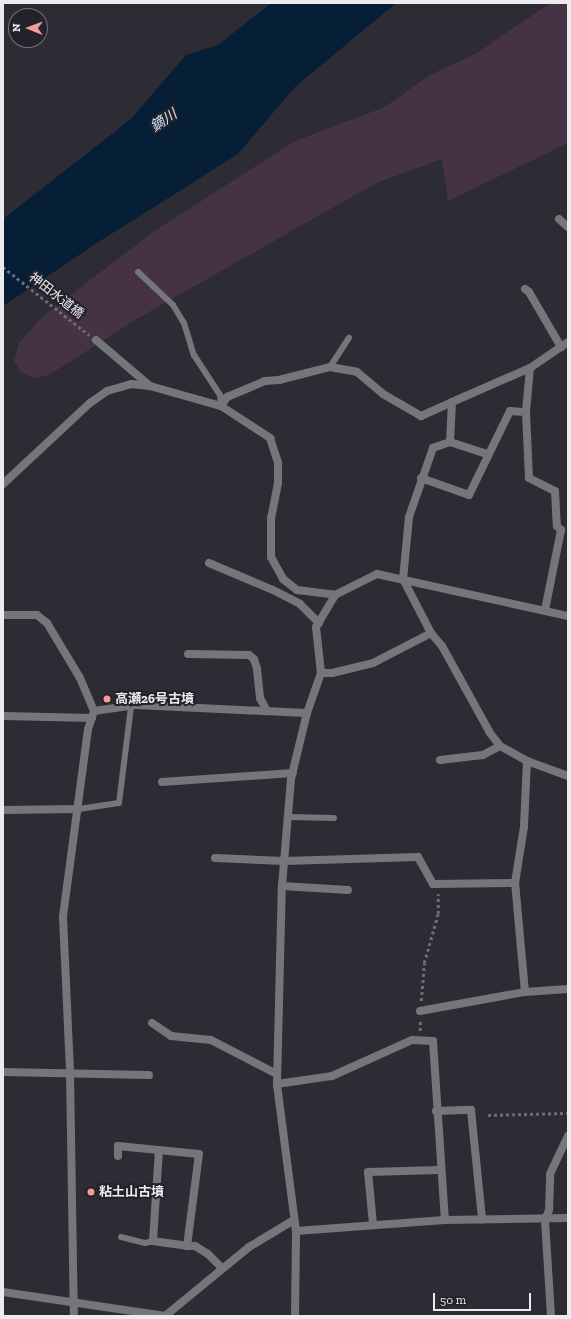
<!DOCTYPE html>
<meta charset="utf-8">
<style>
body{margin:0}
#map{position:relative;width:571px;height:1319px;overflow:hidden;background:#2d2c34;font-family:"Zilla Slab","Noto Sans JP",serif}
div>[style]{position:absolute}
.green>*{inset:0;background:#453345}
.water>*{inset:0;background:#061e36}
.path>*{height:2.5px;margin-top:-1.25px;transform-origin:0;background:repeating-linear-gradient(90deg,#6e6d74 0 3px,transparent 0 6px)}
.lane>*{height:6px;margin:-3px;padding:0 3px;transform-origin:3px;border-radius:3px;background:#75767a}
.street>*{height:8px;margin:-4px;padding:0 4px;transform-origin:4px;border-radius:4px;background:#75767a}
.dots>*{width:11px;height:11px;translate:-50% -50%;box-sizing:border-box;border:2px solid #23222a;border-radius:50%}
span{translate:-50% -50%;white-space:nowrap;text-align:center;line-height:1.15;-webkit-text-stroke:4px #23222a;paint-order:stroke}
.street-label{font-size:13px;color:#ebebf0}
.poi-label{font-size:13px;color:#ebebf0;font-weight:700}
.left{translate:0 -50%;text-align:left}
.water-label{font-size:14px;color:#d2e4f9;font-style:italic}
.frame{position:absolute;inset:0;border:4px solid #ebebf0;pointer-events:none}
.north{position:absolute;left:8px;top:8px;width:40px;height:40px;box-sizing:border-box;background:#23222a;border:1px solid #737279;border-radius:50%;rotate:271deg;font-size:11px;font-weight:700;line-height:16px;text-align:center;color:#ebebf0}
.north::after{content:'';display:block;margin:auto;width:14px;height:18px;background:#f59b97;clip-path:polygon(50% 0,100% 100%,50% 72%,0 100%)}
.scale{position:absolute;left:433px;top:1293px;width:98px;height:18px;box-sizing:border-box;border:2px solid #ebebf0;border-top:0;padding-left:5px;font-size:12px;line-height:14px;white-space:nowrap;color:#ebebf0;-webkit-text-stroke:3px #23222a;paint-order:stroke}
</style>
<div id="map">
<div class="green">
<div style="clip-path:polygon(551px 3px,568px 3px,568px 143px,448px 201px,442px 159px,376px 183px,135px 320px,49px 375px,35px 378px,21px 372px,14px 361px,19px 343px,43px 316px,156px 230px,295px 141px,385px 107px,430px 75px,475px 54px)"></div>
</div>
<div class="water">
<div style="clip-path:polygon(271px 3px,396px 3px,295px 87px,238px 154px,100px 241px,3px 306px,3px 219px,131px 119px,186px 55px,218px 45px)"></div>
</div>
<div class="path">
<div style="left:3px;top:267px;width:110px;rotate:38.3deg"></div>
<div style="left:421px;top:1001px;width:38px;rotate:-85deg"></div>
<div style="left:424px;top:963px;width:51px;rotate:-74.1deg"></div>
<div style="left:438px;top:914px;width:20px;rotate:-90deg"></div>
<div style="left:420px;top:1031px;width:11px;rotate:-90deg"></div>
<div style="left:488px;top:1115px;width:80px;rotate:-1.4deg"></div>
</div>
<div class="lane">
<div style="left:138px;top:272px;width:48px;rotate:43.3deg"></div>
<div style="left:173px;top:305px;width:21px;rotate:59deg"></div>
<div style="left:184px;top:323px;width:34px;rotate:73deg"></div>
<div style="left:194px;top:355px;width:48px;rotate:57deg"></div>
<div style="left:220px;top:395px;width:11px;rotate:85deg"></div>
<div style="left:330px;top:367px;width:35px;rotate:-57deg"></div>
<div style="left:79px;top:809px;width:40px;rotate:-8.5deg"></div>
<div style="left:119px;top:803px;width:98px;rotate:-82.9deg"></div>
<div style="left:288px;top:817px;width:46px;rotate:1.2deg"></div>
<div style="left:121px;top:1237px;width:25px;rotate:14deg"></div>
<div style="left:145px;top:1243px;width:8px;rotate:-14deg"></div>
</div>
<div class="street">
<div style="left:559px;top:219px;width:12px;rotate:42deg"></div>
<div style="left:525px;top:289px;width:5px;rotate:37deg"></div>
<div style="left:529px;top:292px;width:64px;rotate:59.8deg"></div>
<div style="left:96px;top:340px;width:71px;rotate:40.4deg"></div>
<div style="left:568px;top:342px;width:46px;rotate:145.6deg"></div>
<div style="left:530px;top:368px;width:85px;rotate:156.4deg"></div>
<div style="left:452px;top:402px;width:40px;rotate:92.9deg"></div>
<div style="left:450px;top:442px;width:18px;rotate:161deg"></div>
<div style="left:433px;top:448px;width:73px;rotate:109.2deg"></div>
<div style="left:409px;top:517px;width:62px;rotate:95.5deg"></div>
<div style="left:403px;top:579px;width:61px;rotate:62.6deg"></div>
<div style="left:431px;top:633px;width:17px;rotate:50deg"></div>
<div style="left:442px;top:646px;width:99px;rotate:61.1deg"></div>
<div style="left:490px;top:733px;width:16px;rotate:52deg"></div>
<div style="left:500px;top:746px;width:31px;rotate:29deg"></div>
<div style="left:527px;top:761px;width:44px;rotate:20.1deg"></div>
<div style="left:530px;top:368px;width:44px;rotate:95.2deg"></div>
<div style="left:526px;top:412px;width:66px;rotate:87.4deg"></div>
<div style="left:529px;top:478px;width:29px;rotate:27deg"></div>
<div style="left:555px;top:491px;width:35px;rotate:87deg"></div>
<div style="left:557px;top:526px;width:6px;rotate:45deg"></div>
<div style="left:561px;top:530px;width:82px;rotate:101.3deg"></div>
<div style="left:221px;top:406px;width:11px;rotate:-56deg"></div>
<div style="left:227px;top:397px;width:41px;rotate:-22.8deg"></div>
<div style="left:265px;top:381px;width:14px;rotate:-4deg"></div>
<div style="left:279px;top:380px;width:53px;rotate:-14.3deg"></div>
<div style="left:330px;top:367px;width:27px;rotate:10deg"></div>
<div style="left:357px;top:372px;width:34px;rotate:40deg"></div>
<div style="left:383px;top:394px;width:44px;rotate:30.1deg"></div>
<div style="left:421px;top:416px;width:34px;rotate:-24deg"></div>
<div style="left:450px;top:442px;width:40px;rotate:18deg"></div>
<div style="left:421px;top:478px;width:51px;rotate:19.5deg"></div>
<div style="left:469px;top:495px;width:93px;rotate:-64deg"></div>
<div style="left:510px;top:411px;width:16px;rotate:4deg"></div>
<div style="left:3px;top:484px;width:119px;rotate:-43deg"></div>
<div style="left:90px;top:403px;width:21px;rotate:-35deg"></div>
<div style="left:107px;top:391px;width:25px;rotate:-16deg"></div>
<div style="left:131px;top:384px;width:19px;rotate:6deg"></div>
<div style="left:150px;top:386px;width:74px;rotate:15.7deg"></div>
<div style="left:221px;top:406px;width:59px;rotate:33.1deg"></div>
<div style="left:270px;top:438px;width:26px;rotate:72deg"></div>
<div style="left:278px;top:463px;width:20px;rotate:90deg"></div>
<div style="left:278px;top:483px;width:36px;rotate:101deg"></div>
<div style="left:271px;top:518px;width:39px;rotate:90deg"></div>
<div style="left:271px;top:557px;width:25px;rotate:61deg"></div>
<div style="left:283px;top:579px;width:18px;rotate:38deg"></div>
<div style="left:297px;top:590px;width:38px;rotate:7deg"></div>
<div style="left:335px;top:595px;width:47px;rotate:-26.6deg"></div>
<div style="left:377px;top:574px;width:196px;rotate:12.4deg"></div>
<div style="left:209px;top:563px;width:69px;rotate:22.9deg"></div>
<div style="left:273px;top:590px;width:30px;rotate:27deg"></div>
<div style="left:300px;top:604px;width:27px;rotate:45deg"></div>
<div style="left:3px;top:615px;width:34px"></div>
<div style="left:37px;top:615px;width:13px;rotate:39deg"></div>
<div style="left:47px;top:623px;width:64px;rotate:59deg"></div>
<div style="left:80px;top:678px;width:36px;rotate:67deg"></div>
<div style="left:94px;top:711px;width:19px;rotate:108deg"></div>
<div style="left:88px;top:729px;width:190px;rotate:97.6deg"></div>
<div style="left:63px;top:917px;width:155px;rotate:87.4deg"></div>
<div style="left:70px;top:1072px;width:244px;rotate:89.1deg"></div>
<div style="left:188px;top:654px;width:61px;rotate:0.9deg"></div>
<div style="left:249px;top:655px;width:6px;rotate:39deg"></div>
<div style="left:254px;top:659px;width:10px;rotate:73deg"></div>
<div style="left:257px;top:669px;width:29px;rotate:84deg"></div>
<div style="left:260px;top:698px;width:15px;rotate:62deg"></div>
<div style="left:321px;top:673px;width:11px"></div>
<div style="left:332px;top:673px;width:42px;rotate:-13.7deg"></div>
<div style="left:373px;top:663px;width:65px;rotate:-27.3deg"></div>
<div style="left:94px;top:711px;width:42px;rotate:-8.1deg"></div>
<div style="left:136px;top:705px;width:171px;rotate:2.7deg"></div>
<div style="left:3px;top:716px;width:89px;rotate:1.3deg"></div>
<div style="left:440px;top:760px;width:43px;rotate:-6.6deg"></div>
<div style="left:483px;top:755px;width:19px;rotate:-28deg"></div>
<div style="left:162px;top:782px;width:131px;rotate:-3.9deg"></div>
<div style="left:3px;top:810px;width:76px;rotate:-0.8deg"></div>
<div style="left:215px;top:858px;width:69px;rotate:2.5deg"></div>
<div style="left:284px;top:861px;width:134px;rotate:-1.7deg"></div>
<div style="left:418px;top:857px;width:31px;rotate:61deg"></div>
<div style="left:433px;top:884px;width:82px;rotate:-0.7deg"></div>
<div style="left:515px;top:883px;width:57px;rotate:-80.9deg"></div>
<div style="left:524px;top:827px;width:66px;rotate:-87.4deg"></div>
<div style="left:282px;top:886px;width:66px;rotate:3.5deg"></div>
<div style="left:525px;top:992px;width:43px;rotate:-4deg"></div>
<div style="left:420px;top:1011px;width:107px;rotate:-10.3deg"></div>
<div style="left:525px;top:992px;width:109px;rotate:-95.2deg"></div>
<div style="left:152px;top:1023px;width:23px;rotate:34deg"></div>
<div style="left:171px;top:1036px;width:40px;rotate:5.7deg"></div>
<div style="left:211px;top:1040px;width:74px;rotate:27.3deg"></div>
<div style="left:3px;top:1072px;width:146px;rotate:1.2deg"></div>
<div style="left:277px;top:1084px;width:56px;rotate:-8.3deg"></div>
<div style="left:332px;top:1076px;width:88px;rotate:-24.2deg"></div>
<div style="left:412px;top:1040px;width:21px;rotate:3deg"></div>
<div style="left:433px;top:1041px;width:179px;rotate:86.2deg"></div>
<div style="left:436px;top:1111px;width:35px;rotate:-2deg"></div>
<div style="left:471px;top:1110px;width:110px;rotate:84.2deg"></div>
<div style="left:159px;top:1150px;width:91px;rotate:93.8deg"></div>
<div style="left:153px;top:1241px;width:34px;rotate:8deg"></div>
<div style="left:118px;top:1156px;width:10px;rotate:-90deg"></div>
<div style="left:118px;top:1146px;width:81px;rotate:5.6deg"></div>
<div style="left:199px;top:1154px;width:93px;rotate:97.4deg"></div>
<div style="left:187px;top:1246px;width:8px"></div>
<div style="left:195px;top:1246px;width:15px;rotate:32deg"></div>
<div style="left:208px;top:1254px;width:20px;rotate:45deg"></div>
<div style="left:373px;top:1224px;width:52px;rotate:-95.5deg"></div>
<div style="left:368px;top:1172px;width:72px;rotate:-1.6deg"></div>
<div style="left:296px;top:1231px;width:149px;rotate:-4.2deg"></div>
<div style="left:445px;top:1220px;width:123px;rotate:-0.9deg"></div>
<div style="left:3px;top:1292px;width:164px;rotate:8.4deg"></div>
<div style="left:165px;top:1316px;width:109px;rotate:-39.4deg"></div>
<div style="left:249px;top:1247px;width:52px;rotate:-31deg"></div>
<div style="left:295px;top:1316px;width:85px;rotate:-89.3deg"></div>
<div style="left:296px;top:1231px;width:148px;rotate:-97.4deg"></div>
<div style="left:277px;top:1084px;width:198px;rotate:-88.6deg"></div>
<div style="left:282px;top:886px;width:107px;rotate:-85.2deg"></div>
<div style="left:291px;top:779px;width:68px;rotate:-76.4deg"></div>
<div style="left:307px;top:713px;width:42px;rotate:-70.7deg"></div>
<div style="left:321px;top:673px;width:46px;rotate:-96.2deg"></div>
<div style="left:316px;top:627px;width:37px;rotate:-59deg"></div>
<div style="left:551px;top:1316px;width:96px;rotate:-93.6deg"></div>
<div style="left:545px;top:1220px;width:11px;rotate:-68deg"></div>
<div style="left:549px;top:1210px;width:36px;rotate:-88deg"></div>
<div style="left:550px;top:1174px;width:42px;rotate:-64.7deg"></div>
</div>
<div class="dots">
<div style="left:107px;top:699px;background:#f59b97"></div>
<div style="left:91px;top:1192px;background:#f59b97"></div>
</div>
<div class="street-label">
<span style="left:56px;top:296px;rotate:38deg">神田水道橋</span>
</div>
<div class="poi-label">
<span class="left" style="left:115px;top:699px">高瀬26号古墳</span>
<span class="left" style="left:99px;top:1192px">粘土山古墳</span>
</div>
<div class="water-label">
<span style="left:164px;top:121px;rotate:-34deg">鏑川</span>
</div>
<div class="frame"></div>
<div class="north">N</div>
<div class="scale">50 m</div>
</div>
